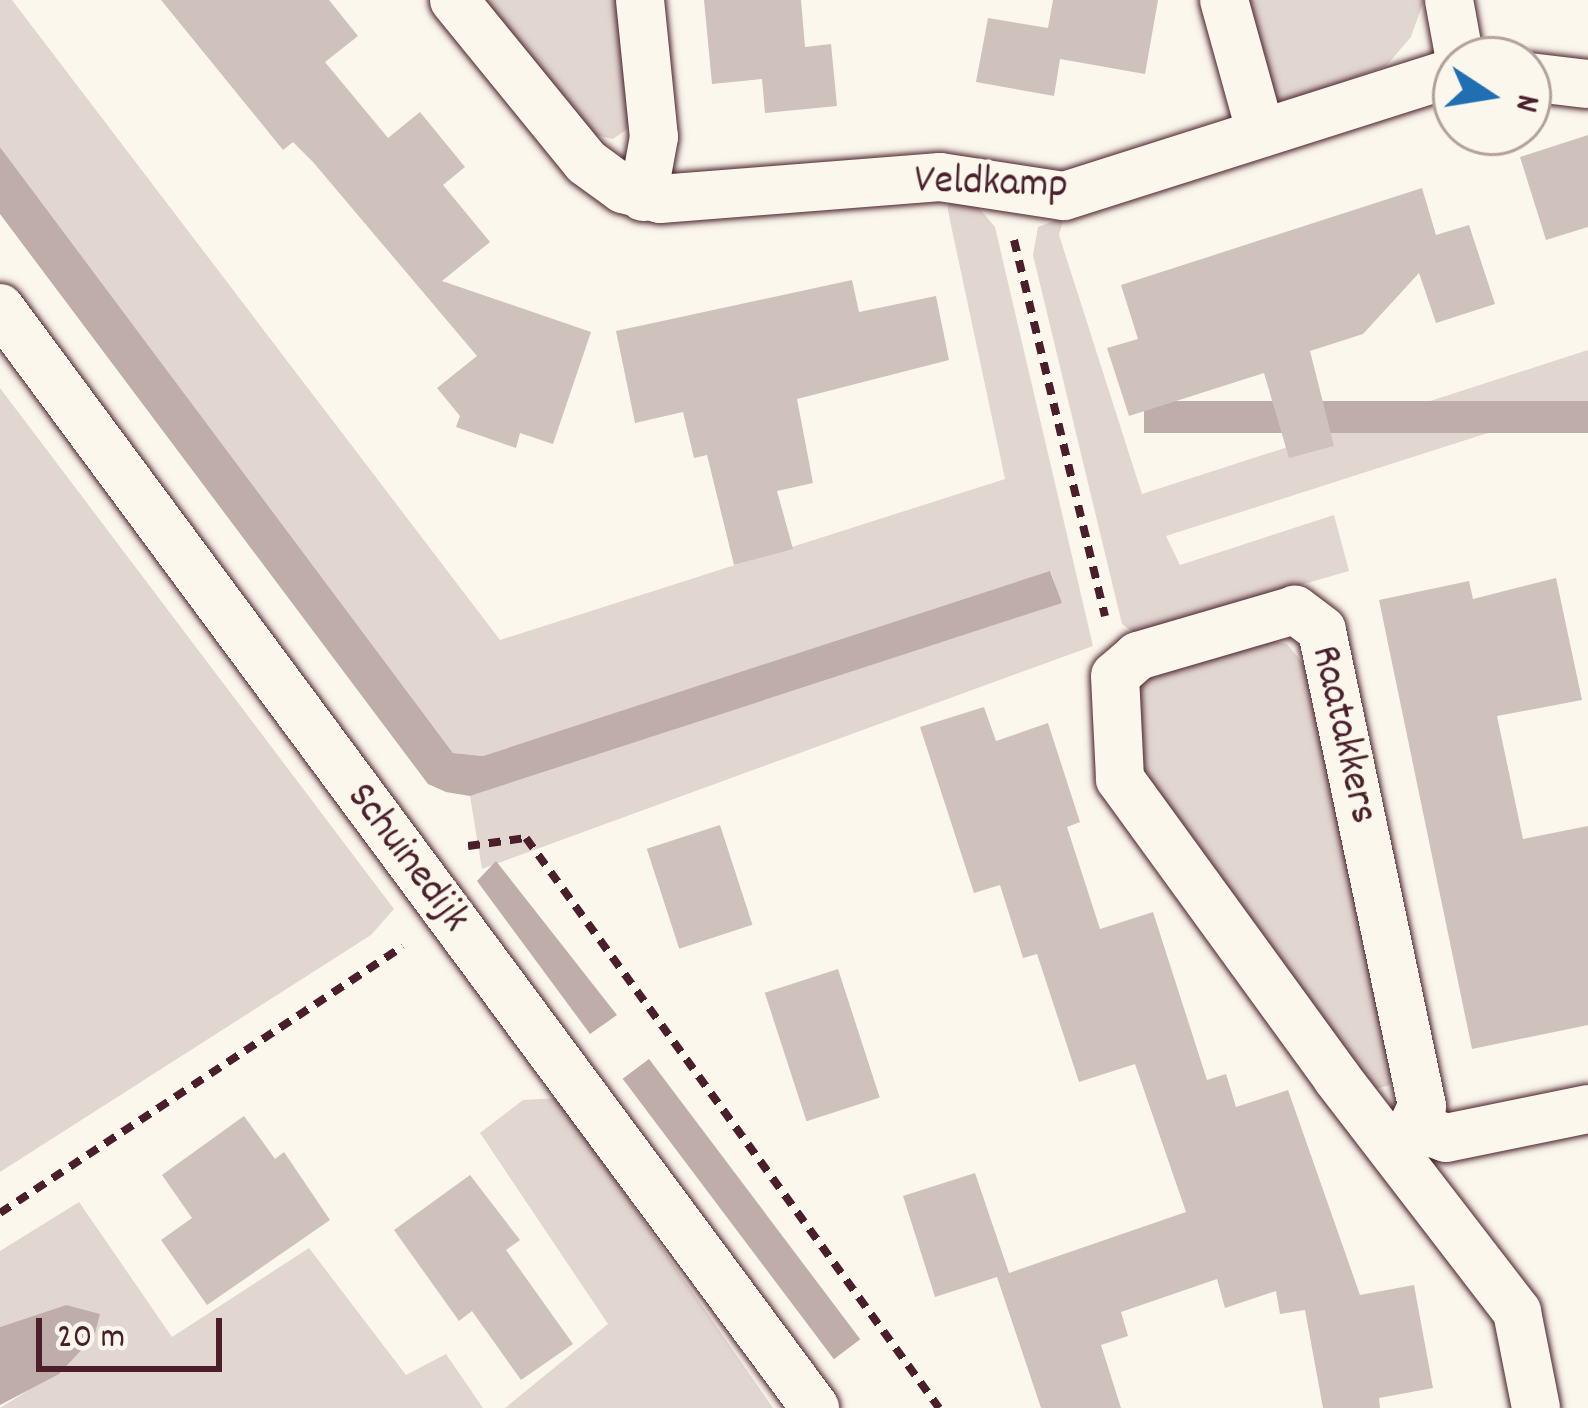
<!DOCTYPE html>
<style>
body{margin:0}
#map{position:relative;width:1588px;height:1408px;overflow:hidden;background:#fbf7ec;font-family:Dekko,sans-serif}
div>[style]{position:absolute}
.green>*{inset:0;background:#e2d7d0}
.water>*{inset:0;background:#bfadaa;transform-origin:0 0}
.building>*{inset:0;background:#cfc2bc;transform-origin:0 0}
.path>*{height:8px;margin-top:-4px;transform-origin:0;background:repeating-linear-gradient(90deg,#4a1f2b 0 12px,transparent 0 21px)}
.roads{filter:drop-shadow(0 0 3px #4a1f2b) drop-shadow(0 0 3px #4a1f2b)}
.minor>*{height:48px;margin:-24px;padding:0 24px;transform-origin:24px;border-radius:24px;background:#fbf7ec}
span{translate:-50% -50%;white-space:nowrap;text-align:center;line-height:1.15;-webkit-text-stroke:9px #fbf7ec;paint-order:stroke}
.street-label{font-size:42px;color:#4a1f2b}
.north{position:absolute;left:1432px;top:36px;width:120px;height:120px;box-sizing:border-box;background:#fbf7ec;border:3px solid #b4a19f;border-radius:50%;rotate:102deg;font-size:33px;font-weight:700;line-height:48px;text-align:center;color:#4a1f2b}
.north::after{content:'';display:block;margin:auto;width:42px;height:54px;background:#1f6fb2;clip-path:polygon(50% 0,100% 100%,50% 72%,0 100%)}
.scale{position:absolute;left:36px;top:1318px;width:186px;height:54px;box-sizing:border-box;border:6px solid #4a1f2b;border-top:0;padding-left:15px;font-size:36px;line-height:42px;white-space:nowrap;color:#4a1f2b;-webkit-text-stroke:9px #fbf7ec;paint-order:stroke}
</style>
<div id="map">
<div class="green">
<div style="clip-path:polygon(0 0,12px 0,500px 640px,1005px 479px,948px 211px,948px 195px,974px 202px,995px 227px,1093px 646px,482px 869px,470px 796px,1061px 603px,1051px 572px,483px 756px,453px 753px,0 147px)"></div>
<div style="clip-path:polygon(480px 0,623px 0,630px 127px,613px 139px,590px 134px)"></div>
<div style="clip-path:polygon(1240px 0,1424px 0,1411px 37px,1386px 66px,1287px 102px,1273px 96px)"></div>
<div style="clip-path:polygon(1064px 217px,1059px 235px,1142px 494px,1588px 350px,1588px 401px,1166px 536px,1180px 565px,1334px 515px,1349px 571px,1134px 633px,1122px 624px,1033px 255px,1038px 227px)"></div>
<div style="clip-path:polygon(0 388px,394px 909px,371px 935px,0 1172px)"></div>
<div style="clip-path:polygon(1263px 639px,1287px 644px,1310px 672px,1393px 1068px,1390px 1085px,1369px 1091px,1143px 778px,1131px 738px,1141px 684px,1160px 667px)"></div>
<div style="clip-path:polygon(558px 1098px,773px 1408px,505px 1408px,608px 1324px,480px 1133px,523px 1100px)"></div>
<div style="clip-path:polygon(79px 1202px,172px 1337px,309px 1248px,406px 1375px,446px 1354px,483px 1408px,0 1408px,67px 1366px,94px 1337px,66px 1305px,0 1327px,0 1251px)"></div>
</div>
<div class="water">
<div style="clip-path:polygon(0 147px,453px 753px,483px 756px,1050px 571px,1062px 603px,470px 796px,446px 792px,428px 784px,0 214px)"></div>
<div style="left:1588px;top:401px;width:32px;height:444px;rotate:90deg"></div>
<div style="clip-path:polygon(496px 861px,617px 1015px,590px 1034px,477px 881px)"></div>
<div style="left:649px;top:1059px;width:351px;height:33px;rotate:53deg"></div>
<div style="clip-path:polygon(66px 1305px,100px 1314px,94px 1337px,59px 1374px,0 1405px,0 1327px)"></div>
</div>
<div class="building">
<div style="clip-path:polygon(161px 0,329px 0,358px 36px,325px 62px,388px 138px,420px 112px,465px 167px,443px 185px,490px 242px,442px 281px,591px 332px,553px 444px,520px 433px,516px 448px,456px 427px,460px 416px,437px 388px,477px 356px,313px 162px,293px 142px,283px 150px)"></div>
<div style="clip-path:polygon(704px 0,801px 0,805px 47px,831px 44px,837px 106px,765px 113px,762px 79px,712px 84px)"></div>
<div style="clip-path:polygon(1053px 0,1158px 0,1145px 74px,1060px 59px,1054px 96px,976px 82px,988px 18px,1048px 28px)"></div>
<div style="clip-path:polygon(1588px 135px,1588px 227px,1546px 240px,1520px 157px)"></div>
<div style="clip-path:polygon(1422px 188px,1436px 235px,1469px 225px,1495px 304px,1436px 323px,1419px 273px,1363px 334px,1310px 351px,1334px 446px,1289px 458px,1264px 373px,1129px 416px,1107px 348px,1138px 339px,1121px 285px)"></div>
<div style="clip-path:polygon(852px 280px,859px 312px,936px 296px,949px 360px,797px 399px,813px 483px,777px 491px,793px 549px,734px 565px,707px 455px,694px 458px,683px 412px,635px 423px,616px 331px)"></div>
<div style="clip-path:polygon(1556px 578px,1582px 700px,1497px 716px,1523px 839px,1588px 826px,1588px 1025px,1472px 1049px,1379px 600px,1469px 581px,1473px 599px)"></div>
<div style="clip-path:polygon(984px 707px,996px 741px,1048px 723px,1080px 822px,1067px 827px,1100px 929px,1153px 912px,1207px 1080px,1226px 1074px,1236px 1107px,1288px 1090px,1360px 1295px,1414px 1285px,1433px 1388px,1379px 1398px,1380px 1408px,1323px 1408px,1305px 1310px,1280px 1314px,1276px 1291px,1225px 1308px,1217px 1279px,1121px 1312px,1128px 1336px,1101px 1345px,1121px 1408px,1041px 1408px,997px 1277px,935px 1297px,903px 1196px,975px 1173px,1009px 1273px,1186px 1212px,1135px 1064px,1079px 1082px,1037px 954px,1023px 958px,1000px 885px,974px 893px,920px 727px)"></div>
<div style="left:720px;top:825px;width:105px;height:77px;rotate:72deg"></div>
<div style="left:838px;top:969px;width:135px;height:77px;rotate:72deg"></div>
<div style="clip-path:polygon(244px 1116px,275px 1159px,284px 1152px,330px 1220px,207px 1305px,161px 1240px,192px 1218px,162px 1175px)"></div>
<div style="clip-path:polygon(470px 1175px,520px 1240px,506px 1250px,573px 1344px,521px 1380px,472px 1311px,459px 1321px,394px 1230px)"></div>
</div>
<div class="path">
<div style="left:1014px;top:240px;width:387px;rotate:76.4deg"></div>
<div style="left:468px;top:846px;width:59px;rotate:-7.9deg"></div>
<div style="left:526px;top:838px;width:704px;rotate:54.07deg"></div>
<div style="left:0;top:1213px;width:483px;rotate:-33.5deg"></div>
</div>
<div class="roads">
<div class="minor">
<div style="left:454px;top:0;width:209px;rotate:50.8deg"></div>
<div style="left:586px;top:162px;width:46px;rotate:36.1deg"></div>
<div style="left:623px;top:189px;width:38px;rotate:15deg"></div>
<div style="left:660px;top:199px;width:281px;rotate:-4.5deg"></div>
<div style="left:940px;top:177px;width:125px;rotate:8.7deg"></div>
<div style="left:1064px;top:196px;width:411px;rotate:-17.6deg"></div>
<div style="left:640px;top:0;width:138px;rotate:84.2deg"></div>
<div style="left:654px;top:137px;width:61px;rotate:100.4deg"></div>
<div style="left:1224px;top:0;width:138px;rotate:74.5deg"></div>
<div style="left:1449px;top:0;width:61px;rotate:79.6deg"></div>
<div style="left:1528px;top:77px;width:60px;rotate:6.7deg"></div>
<div style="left:0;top:308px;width:1369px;rotate:53.46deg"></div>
<div style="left:1412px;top:1126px;width:36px;rotate:19deg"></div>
<div style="left:1446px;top:1138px;width:145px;rotate:-11.5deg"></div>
<div style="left:1399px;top:1156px;width:55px;rotate:-65.3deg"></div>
<div style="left:1422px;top:1106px;width:486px;rotate:-101.9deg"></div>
<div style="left:1322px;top:630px;width:34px;rotate:-143deg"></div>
<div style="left:1295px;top:610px;width:164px;rotate:163.7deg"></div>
<div style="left:1138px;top:656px;width:30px;rotate:139deg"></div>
<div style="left:1115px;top:676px;width:103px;rotate:87.2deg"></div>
<div style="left:1120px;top:779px;width:369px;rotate:54deg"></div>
<div style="left:1337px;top:1078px;width:295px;rotate:52.4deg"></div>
<div style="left:1517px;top:1312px;width:98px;rotate:78.8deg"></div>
</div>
</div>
<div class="street-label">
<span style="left:991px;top:185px;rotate:2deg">Veldkamp</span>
<span style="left:1342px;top:735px;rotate:77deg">Raatakkers</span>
<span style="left:406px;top:859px;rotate:53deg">Schuinedijk</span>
</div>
<div class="north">N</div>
<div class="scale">20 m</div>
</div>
